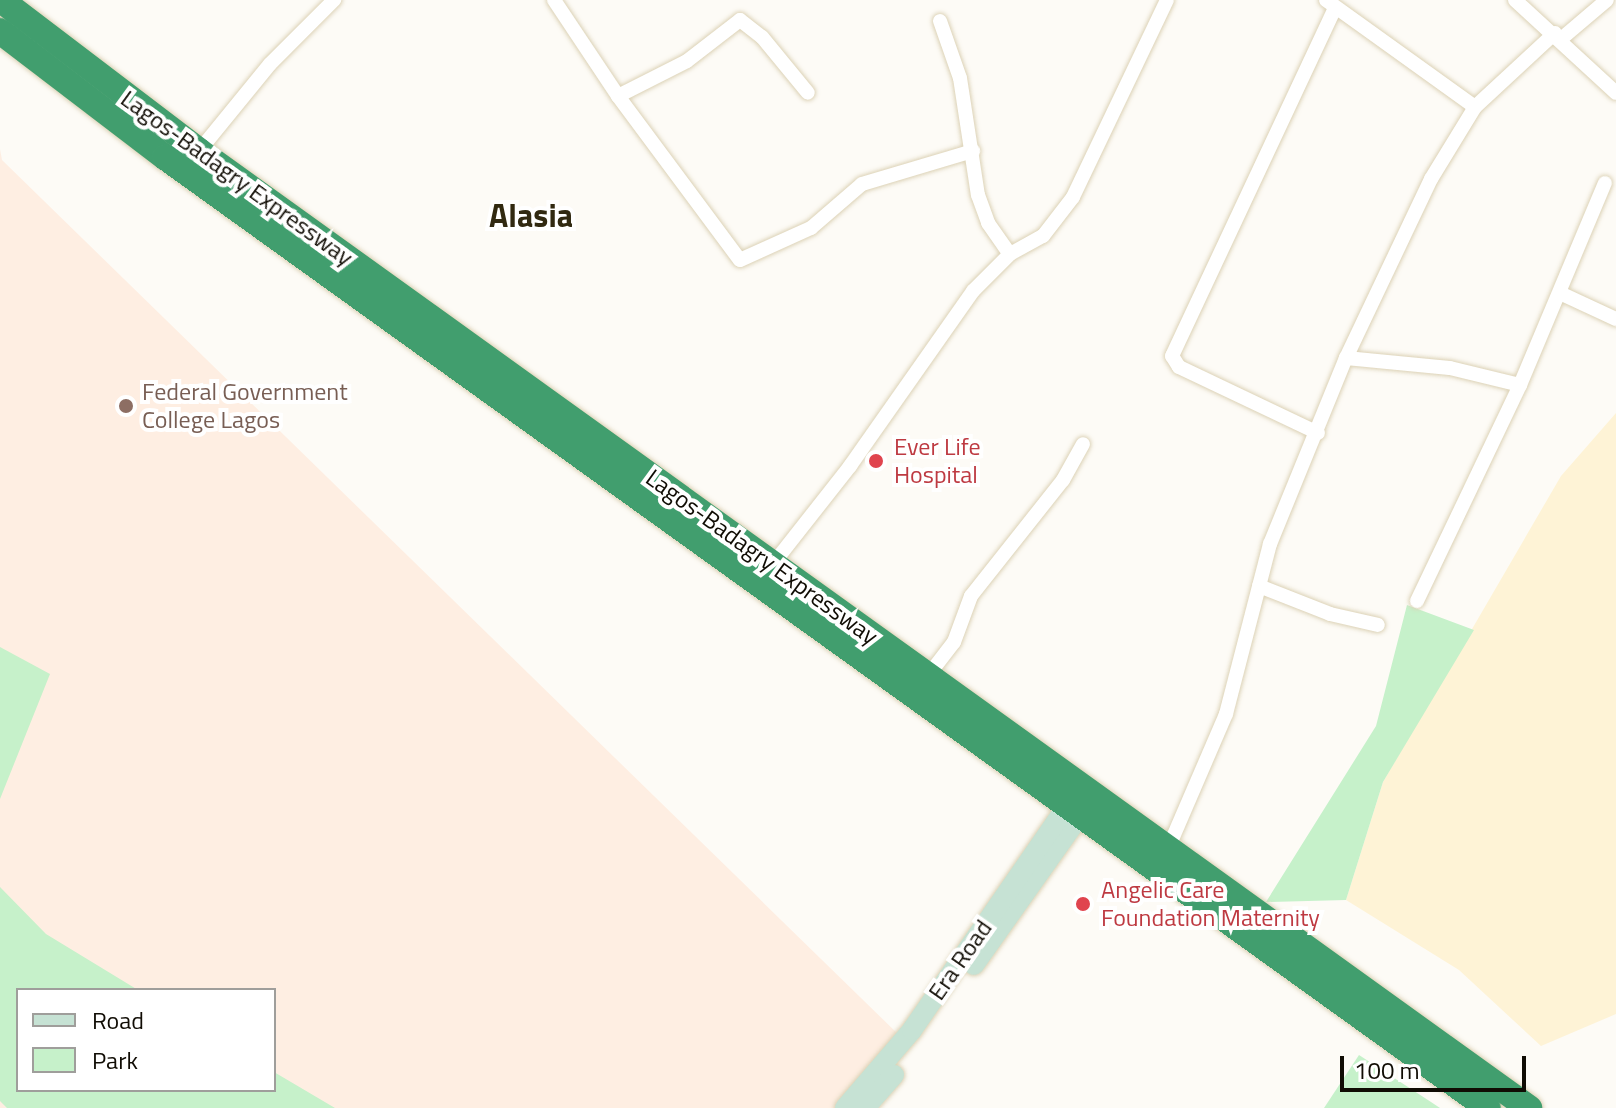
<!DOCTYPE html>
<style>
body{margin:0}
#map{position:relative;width:1616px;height:1108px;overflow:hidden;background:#fdfbf6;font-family:"Titillium Web",sans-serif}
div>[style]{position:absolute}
.built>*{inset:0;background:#fef3d6}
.education>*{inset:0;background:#feeee2}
.green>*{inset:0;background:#c6f1ca}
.roads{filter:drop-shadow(0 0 2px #dcd2b6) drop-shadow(0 0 2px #dcd2b6)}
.street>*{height:14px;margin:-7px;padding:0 7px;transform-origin:7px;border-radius:7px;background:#fff}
.secondary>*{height:20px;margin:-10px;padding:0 10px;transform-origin:10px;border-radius:10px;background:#c6e2d4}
.highway>*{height:26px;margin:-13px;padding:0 13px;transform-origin:13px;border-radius:13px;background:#419e6e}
.dots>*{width:22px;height:22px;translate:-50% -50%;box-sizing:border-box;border:4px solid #fff;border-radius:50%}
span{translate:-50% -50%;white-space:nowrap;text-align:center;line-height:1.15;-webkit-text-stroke:8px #fff;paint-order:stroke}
.street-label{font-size:24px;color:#100c04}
.education-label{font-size:24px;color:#785e54}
.left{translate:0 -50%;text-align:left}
.health-label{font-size:24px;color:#be3a42}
.district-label{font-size:32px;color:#312911;font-weight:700}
.legend{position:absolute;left:16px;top:988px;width:260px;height:104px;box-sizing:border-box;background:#fff;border:2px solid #9f9e9b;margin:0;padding:10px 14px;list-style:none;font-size:24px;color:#100c04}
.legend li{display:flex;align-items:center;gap:16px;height:40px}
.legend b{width:40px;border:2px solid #9f9e9b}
.scale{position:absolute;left:1340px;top:1056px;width:186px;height:36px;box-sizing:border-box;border:4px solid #100c04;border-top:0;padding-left:10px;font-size:24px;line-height:28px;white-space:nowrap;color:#100c04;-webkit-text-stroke:6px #fff;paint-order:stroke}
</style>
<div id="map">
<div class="built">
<div style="clip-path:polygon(1616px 413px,1616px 1014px,1541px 1046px,1459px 970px,1346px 900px,1383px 782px,1561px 476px)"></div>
</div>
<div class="education">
<div style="clip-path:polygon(evenodd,0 149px,2px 160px,900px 1036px,835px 1108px,0 1108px,0 149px,18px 990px,274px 990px,274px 1090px,18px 1090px,18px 990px)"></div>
</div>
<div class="green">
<div style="clip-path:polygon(1407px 605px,1474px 630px,1383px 782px,1346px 900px,1266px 902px,1376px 726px)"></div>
<div style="clip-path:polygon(0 647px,50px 674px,0 799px)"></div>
<div style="clip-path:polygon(0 887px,46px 934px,138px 990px,18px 990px,18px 1090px,274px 1090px,274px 1072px,335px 1108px,7px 1108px,0 1101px)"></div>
<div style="clip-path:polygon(1359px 1055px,1431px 1102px,1440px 1108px,1324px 1108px)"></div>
</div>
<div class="roads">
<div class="street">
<div style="left:554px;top:0;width:115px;rotate:56.3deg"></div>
<div style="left:618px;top:96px;width:204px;rotate:53.4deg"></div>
<div style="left:740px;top:260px;width:78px;rotate:-24.3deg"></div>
<div style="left:811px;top:228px;width:67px;rotate:-40.8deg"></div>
<div style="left:862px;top:184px;width:116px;rotate:-16.6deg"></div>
<div style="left:1326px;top:0;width:183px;rotate:35.7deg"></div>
<div style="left:1515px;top:0;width:137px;rotate:42.6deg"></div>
<div style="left:940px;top:21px;width:60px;rotate:70.7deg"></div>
<div style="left:960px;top:78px;width:118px;rotate:81.3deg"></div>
<div style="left:978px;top:195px;width:30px;rotate:70deg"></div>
<div style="left:988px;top:223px;width:38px;rotate:55deg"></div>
<div style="left:1561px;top:39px;width:60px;rotate:-40.3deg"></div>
<div style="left:618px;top:96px;width:77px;rotate:-26.9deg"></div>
<div style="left:687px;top:61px;width:67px;rotate:-37.7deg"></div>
<div style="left:740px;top:20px;width:28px;rotate:38deg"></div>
<div style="left:762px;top:37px;width:72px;rotate:50.6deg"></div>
<div style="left:199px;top:151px;width:112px;rotate:-50.8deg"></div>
<div style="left:270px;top:64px;width:91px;rotate:-45deg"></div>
<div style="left:1560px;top:293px;width:62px;rotate:24.9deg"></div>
<div style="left:1346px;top:358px;width:104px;rotate:5.5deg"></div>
<div style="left:1450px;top:368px;width:72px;rotate:13.7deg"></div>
<div style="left:1318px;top:433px;width:154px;rotate:-154.6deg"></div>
<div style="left:1179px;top:367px;width:13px;rotate:-122deg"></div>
<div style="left:1172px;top:356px;width:384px;rotate:-64.9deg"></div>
<div style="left:773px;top:564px;width:125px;rotate:-51.8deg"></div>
<div style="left:850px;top:466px;width:214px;rotate:-54.9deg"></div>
<div style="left:973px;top:291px;width:52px;rotate:-45deg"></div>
<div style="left:1010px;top:254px;width:38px;rotate:-29deg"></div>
<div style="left:1043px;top:236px;width:49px;rotate:-52.4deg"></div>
<div style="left:1073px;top:197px;width:218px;rotate:-64.5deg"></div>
<div style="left:1259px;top:586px;width:76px;rotate:21.5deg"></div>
<div style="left:1330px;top:614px;width:49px;rotate:12.9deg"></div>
<div style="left:1417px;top:601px;width:239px;rotate:-64.5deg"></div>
<div style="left:1520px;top:385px;width:219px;rotate:-67.2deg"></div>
<div style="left:927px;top:677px;width:44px;rotate:-52.4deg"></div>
<div style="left:954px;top:642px;width:49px;rotate:-69.7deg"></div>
<div style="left:971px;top:596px;width:148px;rotate:-51.6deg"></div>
<div style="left:1063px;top:480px;width:41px;rotate:-60.9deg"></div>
<div style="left:1167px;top:851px;width:149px;rotate:-66.7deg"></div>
<div style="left:1226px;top:714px;width:176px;rotate:-75.5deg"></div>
<div style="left:1270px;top:544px;width:201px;rotate:-67.8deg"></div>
<div style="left:1346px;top:358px;width:198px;rotate:-64.6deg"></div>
<div style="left:1431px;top:179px;width:84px;rotate:-58.6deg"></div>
<div style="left:1475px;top:107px;width:109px;rotate:-42.8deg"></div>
</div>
<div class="secondary">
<div style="left:974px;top:965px;width:185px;rotate:-54.7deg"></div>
<div style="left:845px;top:1108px;width:103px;rotate:-49.3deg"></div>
<div style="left:912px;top:1030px;width:274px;rotate:-55.3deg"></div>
<div style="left:865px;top:1108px;width:44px;rotate:-48.7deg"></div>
</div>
<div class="highway">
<div style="left:1px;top:0;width:249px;rotate:37.3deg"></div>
<div style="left:199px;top:151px;width:1639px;rotate:35.74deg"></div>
<div style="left:0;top:31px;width:208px;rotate:37.4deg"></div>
<div style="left:165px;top:157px;width:1629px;rotate:35.71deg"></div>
</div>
</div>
<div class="dots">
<div style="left:126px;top:406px;background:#8d6e63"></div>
<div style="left:876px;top:461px;background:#e0444e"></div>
<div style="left:1083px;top:904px;background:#e0444e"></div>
</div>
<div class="street-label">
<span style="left:237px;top:178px;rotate:36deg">Lagos-Badagry Expressway</span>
<span style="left:762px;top:557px;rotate:36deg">Lagos-Badagry Expressway</span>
<span style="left:960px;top:960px;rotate:-55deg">Era Road</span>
</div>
<div class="education-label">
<span class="left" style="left:142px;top:406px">Federal Government<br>College Lagos</span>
</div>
<div class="health-label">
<span class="left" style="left:894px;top:461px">Ever Life<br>Hospital</span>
<span class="left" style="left:1101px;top:904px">Angelic Care<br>Foundation Maternity</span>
</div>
<div class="district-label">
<span style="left:531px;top:215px">Alasia</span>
</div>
<ul class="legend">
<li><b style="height:10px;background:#c6e2d4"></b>Road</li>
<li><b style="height:22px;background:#c6f1ca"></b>Park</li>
</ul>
<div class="scale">100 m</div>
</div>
